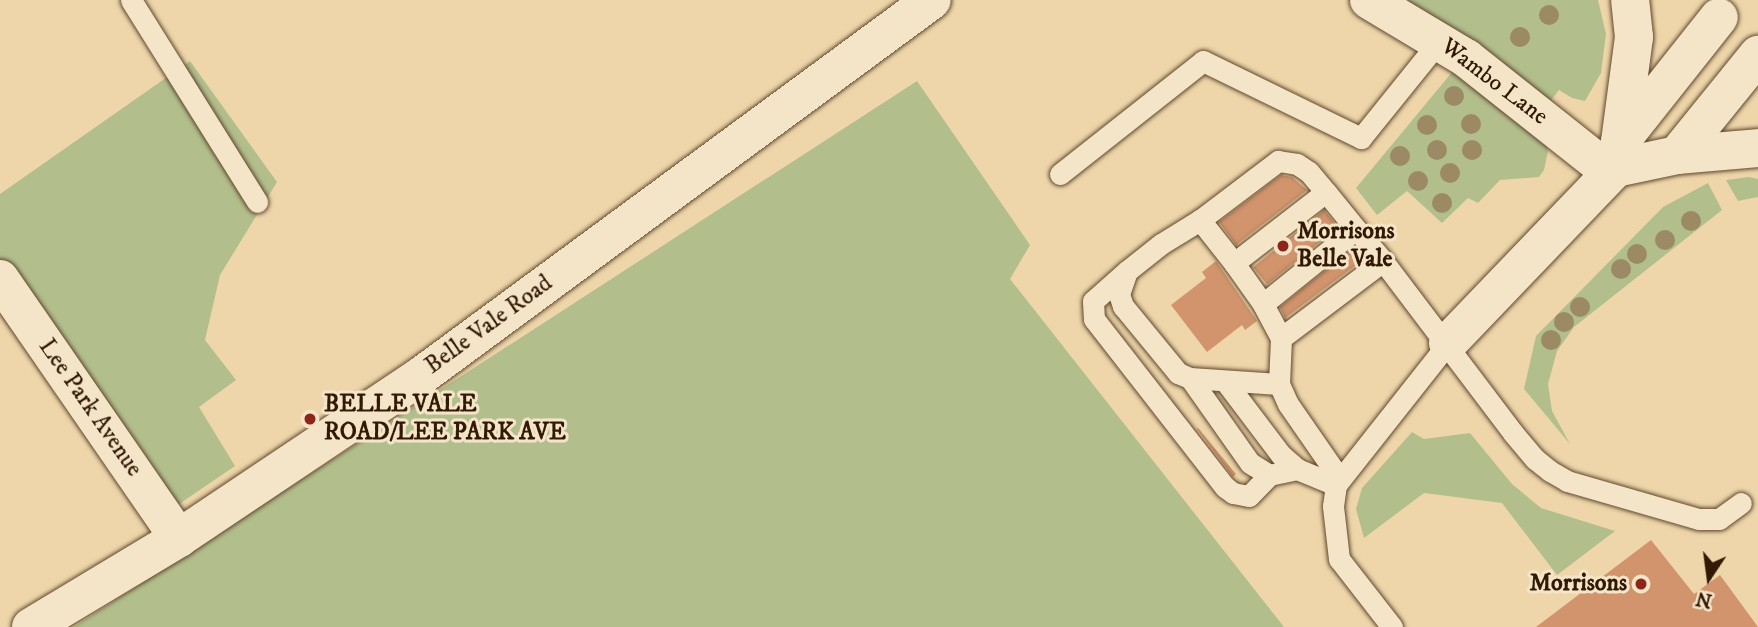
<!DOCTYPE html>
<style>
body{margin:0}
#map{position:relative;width:1758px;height:627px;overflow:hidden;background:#eed6aa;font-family:"IM FELL DW Pica",serif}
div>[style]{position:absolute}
.green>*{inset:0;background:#b2bf8d}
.building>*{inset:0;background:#d1946d;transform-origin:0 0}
.roads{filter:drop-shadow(0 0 2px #60482d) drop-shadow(0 0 2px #60482d)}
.lane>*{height:21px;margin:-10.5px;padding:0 10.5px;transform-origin:10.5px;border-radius:10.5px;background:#f4e4c8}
.street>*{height:38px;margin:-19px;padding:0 19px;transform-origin:19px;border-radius:19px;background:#f4e4c8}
.secondary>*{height:38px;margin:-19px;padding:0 19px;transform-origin:19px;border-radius:19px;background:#f4e4c8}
.trees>*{width:20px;height:20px;margin:-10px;border-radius:50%;background:#9c8a65}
.dots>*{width:19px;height:19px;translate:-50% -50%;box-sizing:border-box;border:4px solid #f4e4c8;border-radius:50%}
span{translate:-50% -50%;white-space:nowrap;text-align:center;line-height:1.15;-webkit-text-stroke:6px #f4e4c8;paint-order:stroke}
.street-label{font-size:24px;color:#311903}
.poi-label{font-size:24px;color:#311903;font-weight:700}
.left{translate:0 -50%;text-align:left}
.right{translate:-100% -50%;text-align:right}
.north{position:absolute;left:1674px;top:543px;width:70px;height:70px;-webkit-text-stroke:5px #f4e4c8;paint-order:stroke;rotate:193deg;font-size:19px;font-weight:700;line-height:28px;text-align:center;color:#311903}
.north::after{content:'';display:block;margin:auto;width:24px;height:32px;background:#311903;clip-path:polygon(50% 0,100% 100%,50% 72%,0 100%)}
</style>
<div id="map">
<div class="green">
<div style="clip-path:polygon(1400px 0,1598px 0,1606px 34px,1601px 73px,1585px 101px,1572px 98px,1559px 90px,1549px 103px)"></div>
<div style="clip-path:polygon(190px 61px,277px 182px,220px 275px,205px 340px,236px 380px,199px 407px,235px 466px,166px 513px,0 278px,0 194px)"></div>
<div style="clip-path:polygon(1453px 71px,1546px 145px,1548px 151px,1544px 170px,1539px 177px,1500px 180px,1478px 203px,1468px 198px,1442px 223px,1407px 191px,1377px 215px,1356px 188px)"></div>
<div style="clip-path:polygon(917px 81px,1030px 245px,1010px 279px,1284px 627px,74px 627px)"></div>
<div style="clip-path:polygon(1749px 177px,1758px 179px,1758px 197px,1738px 201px,1726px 180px)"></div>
<div style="clip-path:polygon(1708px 183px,1722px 210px,1574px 327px,1557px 351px,1548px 384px,1552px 411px,1570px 444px,1524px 389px,1536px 336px,1663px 207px)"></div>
<div style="clip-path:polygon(1412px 432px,1424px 439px,1470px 433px,1512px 484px,1541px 508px,1615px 531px,1557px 575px,1502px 503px,1424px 493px,1364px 538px,1356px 509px,1362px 488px)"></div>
</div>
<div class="building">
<div style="clip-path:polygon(1281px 175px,1292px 177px,1307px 190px,1236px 245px,1219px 222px)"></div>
<div style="left:1324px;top:210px;width:22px;height:91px;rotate:51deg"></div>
<div style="clip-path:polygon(1354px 247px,1364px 259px,1285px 318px,1280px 307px)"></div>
<div style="clip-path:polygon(1216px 261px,1257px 321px,1245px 330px,1242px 325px,1207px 352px,1171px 305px,1206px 278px,1202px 272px)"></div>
<div style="clip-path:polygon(1198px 428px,1236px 474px,1233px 477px,1197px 429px)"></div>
<div style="clip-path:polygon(1651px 540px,1694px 594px,1720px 575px,1758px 627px,1536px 627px)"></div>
</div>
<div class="roads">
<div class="lane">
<div style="left:131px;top:0;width:238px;rotate:58deg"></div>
<div style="left:1060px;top:174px;width:182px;rotate:-38.3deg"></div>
<div style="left:1203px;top:61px;width:176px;rotate:26deg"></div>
<div style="left:1361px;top:138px;width:126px;rotate:-51.1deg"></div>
<div style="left:1200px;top:220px;width:46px;rotate:148.4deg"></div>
<div style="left:1161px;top:244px;width:43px;rotate:141.5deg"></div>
<div style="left:1127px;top:271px;width:24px;rotate:109deg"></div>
<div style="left:1119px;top:294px;width:13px;rotate:72deg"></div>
<div style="left:1123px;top:306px;width:87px;rotate:50.6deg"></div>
<div style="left:1178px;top:373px;width:13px;rotate:23deg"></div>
<div style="left:1190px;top:378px;width:89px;rotate:3.9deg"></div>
<div style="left:1234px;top:263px;width:55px;rotate:-128.3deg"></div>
<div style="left:1200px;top:220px;width:98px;rotate:-37.1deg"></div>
<div style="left:1278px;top:161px;width:19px;rotate:9deg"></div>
<div style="left:1297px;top:164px;width:14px;rotate:34deg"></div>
<div style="left:1309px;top:172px;width:26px;rotate:50deg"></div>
<div style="left:1127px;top:271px;width:45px;rotate:138.6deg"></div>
<div style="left:1093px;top:301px;width:18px;rotate:87deg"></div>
<div style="left:1094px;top:319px;width:213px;rotate:52.1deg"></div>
<div style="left:1225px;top:487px;width:10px;rotate:37deg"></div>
<div style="left:1233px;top:493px;width:16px;rotate:11deg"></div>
<div style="left:1249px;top:496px;width:29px;rotate:-46deg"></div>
<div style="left:1263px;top:304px;width:50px;rotate:-125.3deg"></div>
<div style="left:1234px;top:263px;width:116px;rotate:-37.7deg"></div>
<div style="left:1326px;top:192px;width:48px;rotate:51deg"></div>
<div style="left:1281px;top:338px;width:38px;rotate:-118deg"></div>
<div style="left:1263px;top:304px;width:119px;rotate:-38.9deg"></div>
<div style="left:1356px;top:229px;width:42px;rotate:49.8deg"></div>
<div style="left:1190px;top:378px;width:104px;rotate:54.8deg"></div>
<div style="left:1250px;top:463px;width:22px;rotate:32deg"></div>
<div style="left:1269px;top:475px;width:29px;rotate:-12deg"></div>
<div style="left:1225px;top:381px;width:93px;rotate:52.9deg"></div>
<div style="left:1281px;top:455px;width:21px;rotate:41deg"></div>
<div style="left:1297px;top:469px;width:42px;rotate:22.3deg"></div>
<div style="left:1340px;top:479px;width:91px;rotate:-124.7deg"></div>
<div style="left:1288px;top:404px;width:22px;rotate:-114deg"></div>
<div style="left:1279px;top:384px;width:46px;rotate:-87.5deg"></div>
<div style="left:1281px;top:338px;width:128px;rotate:-37deg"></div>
<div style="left:1383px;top:261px;width:216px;rotate:52.9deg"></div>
<div style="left:1513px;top:433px;width:34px;rotate:50deg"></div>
<div style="left:1535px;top:459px;width:19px;rotate:39deg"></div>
<div style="left:1550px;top:471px;width:20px;rotate:30deg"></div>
<div style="left:1567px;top:481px;width:137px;rotate:16.1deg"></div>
<div style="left:1699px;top:519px;width:20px"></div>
<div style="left:1719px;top:519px;width:27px;rotate:-36deg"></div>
<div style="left:1392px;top:627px;width:86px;rotate:-127.9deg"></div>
<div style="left:1339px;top:559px;width:53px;rotate:-96.5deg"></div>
<div style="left:1333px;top:506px;width:21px;rotate:-82deg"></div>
<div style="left:1336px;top:485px;width:181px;rotate:-51.7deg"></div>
</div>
<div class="street">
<div style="left:1369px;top:0;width:113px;rotate:30.9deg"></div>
<div style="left:1466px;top:58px;width:185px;rotate:38.4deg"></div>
<div style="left:1620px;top:142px;width:106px;rotate:-82.4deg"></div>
<div style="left:1634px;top:37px;width:37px;rotate:-96deg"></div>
<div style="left:1677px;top:155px;width:81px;rotate:-4.9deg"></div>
<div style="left:1616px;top:168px;width:62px;rotate:-12deg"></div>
<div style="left:1677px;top:155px;width:129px;rotate:-51deg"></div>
<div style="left:0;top:279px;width:315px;rotate:55.4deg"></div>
<div style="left:1448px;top:343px;width:243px;rotate:-46.2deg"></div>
<div style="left:1616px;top:168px;width:26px;rotate:-81deg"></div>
<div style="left:1620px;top:142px;width:159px;rotate:-51.6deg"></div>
</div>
<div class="secondary">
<div style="left:31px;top:627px;width:173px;rotate:-31deg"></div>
<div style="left:179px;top:538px;width:291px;rotate:-33.8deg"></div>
<div style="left:421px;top:376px;width:634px;rotate:-36.35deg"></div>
</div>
</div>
<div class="trees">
<div style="left:1549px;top:15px"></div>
<div style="left:1520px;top:37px"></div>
<div style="left:1454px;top:96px"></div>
<div style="left:1471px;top:124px"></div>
<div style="left:1427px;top:125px"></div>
<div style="left:1437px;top:150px"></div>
<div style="left:1472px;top:150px"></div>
<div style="left:1400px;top:156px"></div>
<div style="left:1450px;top:173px"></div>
<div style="left:1418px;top:181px"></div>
<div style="left:1442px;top:203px"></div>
<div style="left:1691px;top:221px"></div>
<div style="left:1665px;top:240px"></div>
<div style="left:1637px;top:254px"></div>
<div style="left:1621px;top:269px"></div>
<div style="left:1580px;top:307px"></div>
<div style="left:1564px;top:322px"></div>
<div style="left:1551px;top:340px"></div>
</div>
<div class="dots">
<div style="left:1283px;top:246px;background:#8f2418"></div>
<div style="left:310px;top:419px;background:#8f2418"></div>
<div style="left:1641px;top:584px;background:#8f2418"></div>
</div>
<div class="street-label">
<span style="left:1494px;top:82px;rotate:37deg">Wambo Lane</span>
<span style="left:489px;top:325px;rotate:-36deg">Belle Vale Road</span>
<span style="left:90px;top:408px;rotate:55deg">Lee Park Avenue</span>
</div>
<div class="poi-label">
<span class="left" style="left:1297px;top:246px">Morrisons<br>Belle Vale</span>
<span class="left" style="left:324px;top:419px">BELLE VALE<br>ROAD/LEE PARK AVE</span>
<span class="right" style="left:1627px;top:584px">Morrisons</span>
</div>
<div class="north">N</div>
</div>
